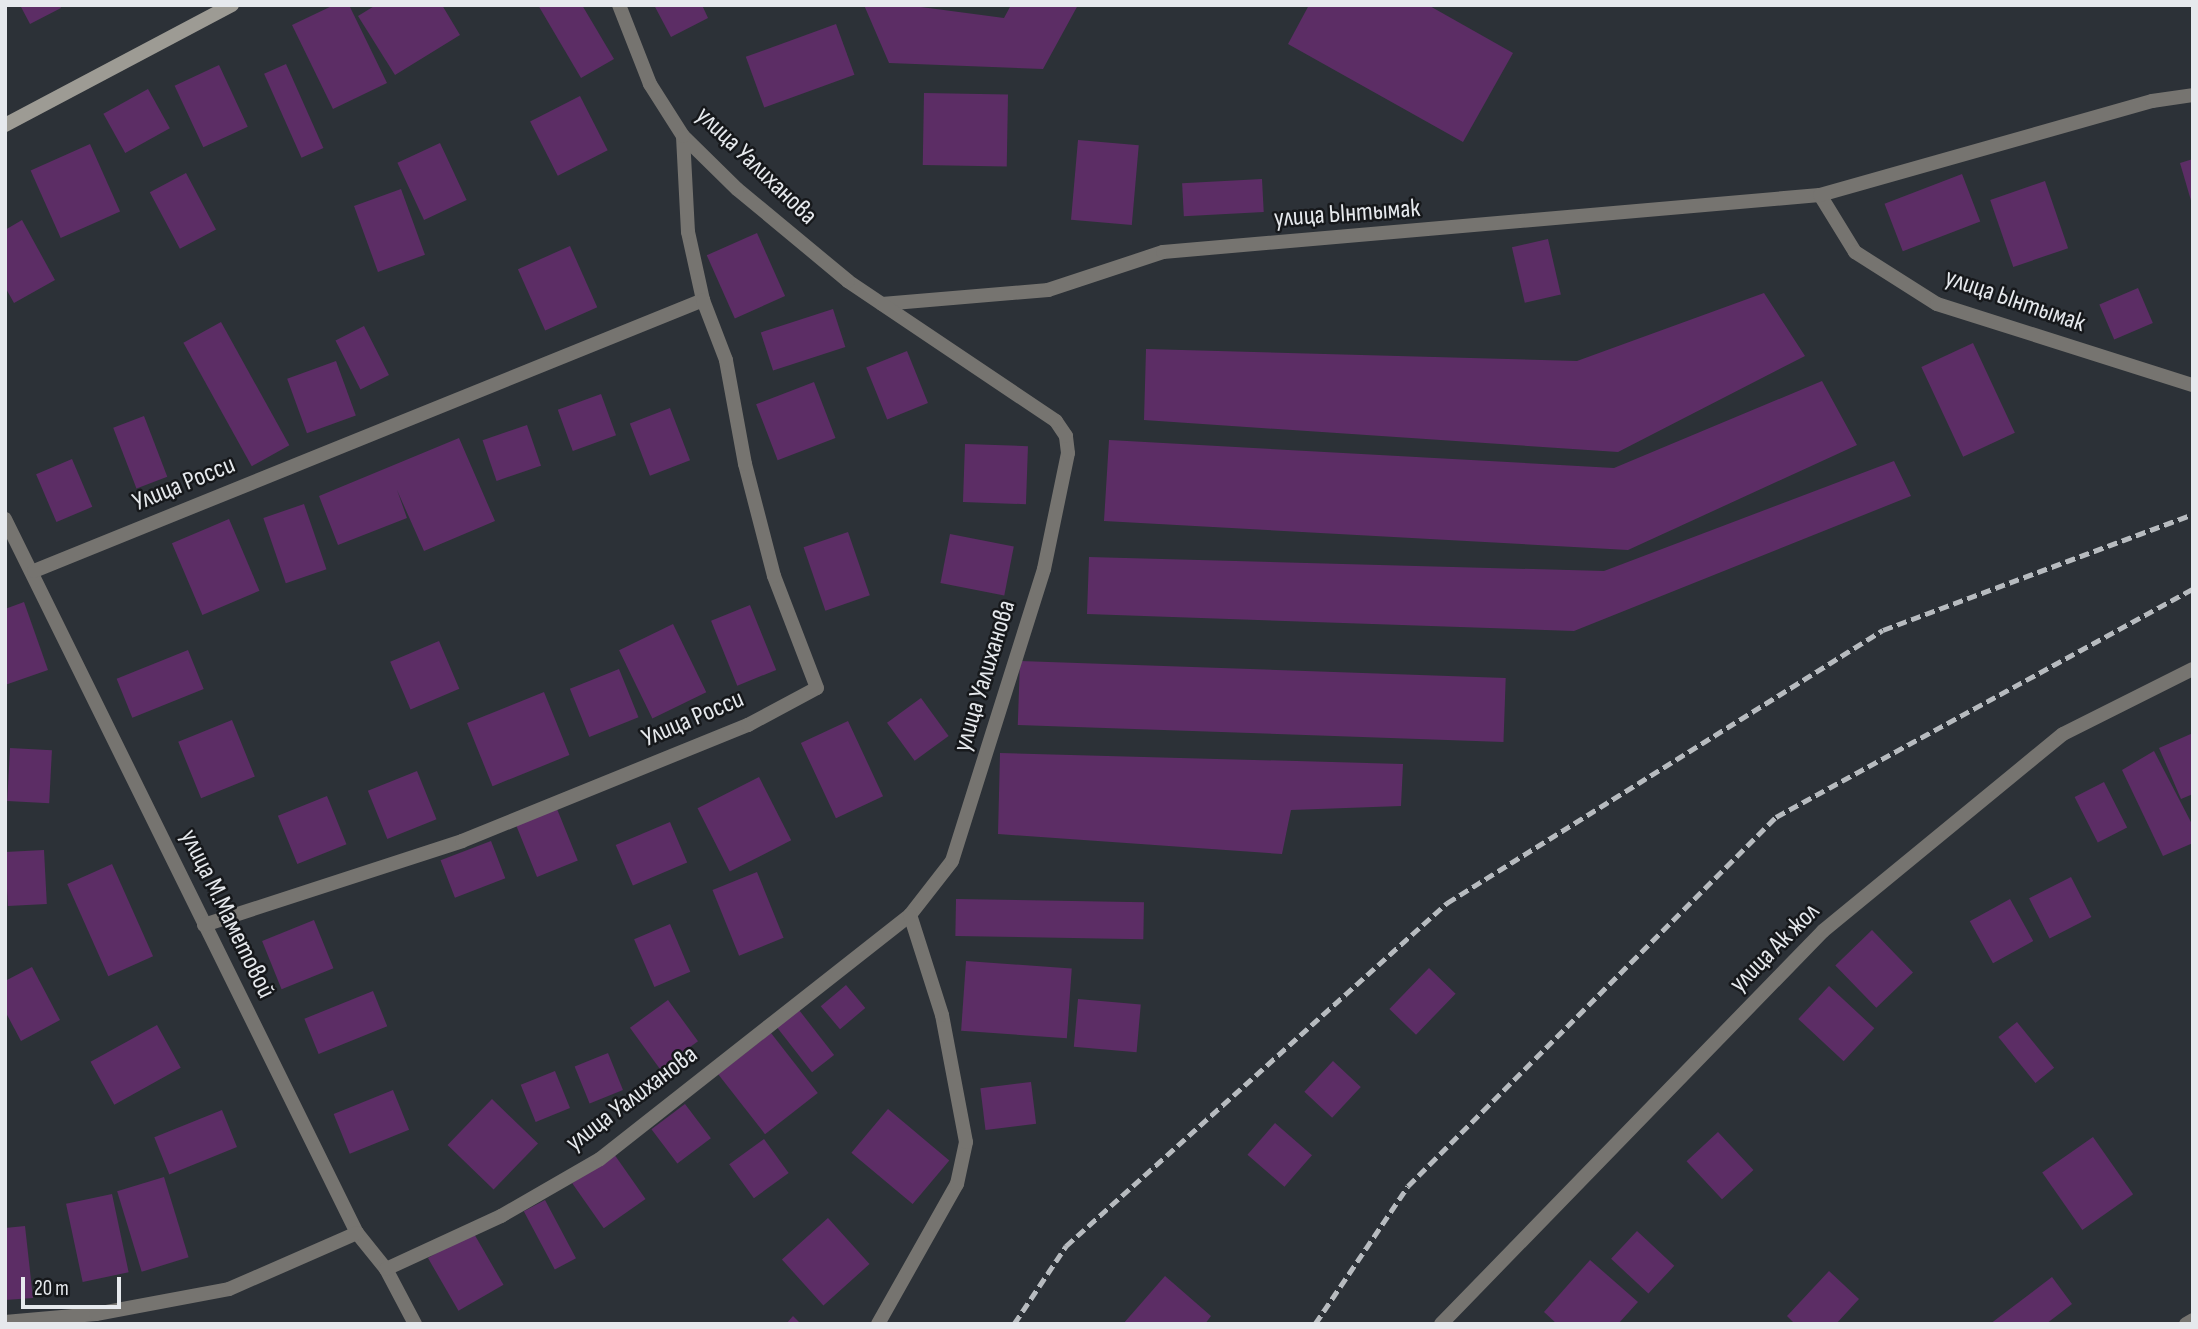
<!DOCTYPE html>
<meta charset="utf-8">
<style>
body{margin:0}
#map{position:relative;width:2198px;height:1329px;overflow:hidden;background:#2c3137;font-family:"Sofia Sans Condensed",sans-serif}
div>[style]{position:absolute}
.building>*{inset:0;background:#5c2d65;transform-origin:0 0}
.street>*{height:14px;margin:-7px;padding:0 7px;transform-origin:7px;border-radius:7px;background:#767470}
.secondary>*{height:14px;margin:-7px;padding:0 7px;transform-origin:7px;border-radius:7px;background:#9d9b94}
.rail>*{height:5px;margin-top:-2.5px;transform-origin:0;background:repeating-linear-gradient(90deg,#b7bbbf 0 10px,transparent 0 15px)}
span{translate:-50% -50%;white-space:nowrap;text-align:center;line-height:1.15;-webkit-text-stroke:5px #16181b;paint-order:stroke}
.street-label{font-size:26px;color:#e6e9ed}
.frame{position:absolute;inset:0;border:7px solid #e6e9ed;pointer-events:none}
.scale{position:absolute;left:21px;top:1277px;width:100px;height:32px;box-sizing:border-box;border:4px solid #e6e9ed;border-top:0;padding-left:9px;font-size:21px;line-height:24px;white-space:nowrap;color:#e6e9ed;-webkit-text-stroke:5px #16181b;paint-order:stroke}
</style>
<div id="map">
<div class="building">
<div style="clip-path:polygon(20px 5px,60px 5px,61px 8px,30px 24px)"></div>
<div style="clip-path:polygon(334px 5px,349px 5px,387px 83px,333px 109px,292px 25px)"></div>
<div style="clip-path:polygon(376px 5px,442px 5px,460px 35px,395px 75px,358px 16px)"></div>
<div style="clip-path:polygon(538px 5px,582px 5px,614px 59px,581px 78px)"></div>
<div style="clip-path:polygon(654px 5px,702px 5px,708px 18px,671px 37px)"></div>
<div style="clip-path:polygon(864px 5px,906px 5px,1004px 18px,1011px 5px,1078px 5px,1043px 69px,889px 63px)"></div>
<div style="clip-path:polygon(1309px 5px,1428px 5px,1513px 53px,1463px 142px,1288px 44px)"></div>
<div style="left:836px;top:24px;width:54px;height:96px;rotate:70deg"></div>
<div style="left:286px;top:64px;width:92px;height:24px;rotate:66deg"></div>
<div style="left:219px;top:65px;width:68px;height:49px;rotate:65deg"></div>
<div style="left:148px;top:89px;width:45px;height:51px;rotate:61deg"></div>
<div style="left:924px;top:93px;width:84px;height:72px;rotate:1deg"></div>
<div style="left:580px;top:96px;width:61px;height:56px;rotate:63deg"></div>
<div style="left:1078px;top:140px;width:61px;height:80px;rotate:5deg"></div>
<div style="left:440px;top:143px;width:63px;height:47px;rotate:65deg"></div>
<div style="left:90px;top:144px;width:74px;height:65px;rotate:66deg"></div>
<div style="clip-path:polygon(2193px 159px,2193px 204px,2192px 204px,2180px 163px)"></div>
<div style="left:186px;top:173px;width:64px;height:41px;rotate:62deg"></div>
<div style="left:1962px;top:174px;width:51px;height:83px;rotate:69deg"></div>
<div style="left:1262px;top:179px;width:33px;height:80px;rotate:87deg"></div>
<div style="left:2045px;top:181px;width:71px;height:58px;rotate:71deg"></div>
<div style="left:401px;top:189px;width:70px;height:50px;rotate:70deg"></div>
<div style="clip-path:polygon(22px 220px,55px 280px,14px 303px,5px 287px,5px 230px)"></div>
<div style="left:757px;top:233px;width:69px;height:55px;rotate:66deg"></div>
<div style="left:1548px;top:239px;width:57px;height:37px;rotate:77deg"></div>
<div style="left:570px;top:246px;width:67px;height:57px;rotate:66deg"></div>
<div style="left:2138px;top:288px;width:38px;height:42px;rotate:67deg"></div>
<div style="clip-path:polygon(1764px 293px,1805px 356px,1618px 452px,1144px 420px,1146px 349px,1577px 361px)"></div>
<div style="left:833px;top:309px;width:40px;height:76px;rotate:72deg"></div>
<div style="left:221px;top:322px;width:141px;height:43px;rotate:61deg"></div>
<div style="left:364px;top:326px;width:55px;height:32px;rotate:63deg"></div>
<div style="left:1973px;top:343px;width:99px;height:57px;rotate:65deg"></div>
<div style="left:907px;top:351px;width:56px;height:44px;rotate:68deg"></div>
<div style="left:336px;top:361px;width:58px;height:52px;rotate:70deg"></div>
<div style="clip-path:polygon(1822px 381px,1857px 445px,1628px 550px,1104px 521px,1109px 440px,1614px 468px)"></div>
<div style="left:814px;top:382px;width:60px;height:62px;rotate:69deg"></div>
<div style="left:601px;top:394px;width:44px;height:46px;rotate:70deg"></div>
<div style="left:670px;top:408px;width:56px;height:43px;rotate:69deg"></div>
<div style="left:144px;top:416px;width:65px;height:33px;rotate:69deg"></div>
<div style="left:527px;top:425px;width:43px;height:47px;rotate:71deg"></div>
<div style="clip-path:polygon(459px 438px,495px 521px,424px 551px,397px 490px,407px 518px,338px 545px,319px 496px)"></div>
<div style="left:965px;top:444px;width:63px;height:58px;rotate:2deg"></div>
<div style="left:72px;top:459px;width:52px;height:39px;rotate:67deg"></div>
<div style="clip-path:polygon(1894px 461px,1911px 496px,1574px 631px,1087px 614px,1089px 557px,1604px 571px)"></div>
<div style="left:304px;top:504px;width:69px;height:43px;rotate:71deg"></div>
<div style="left:229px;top:519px;width:78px;height:62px;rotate:67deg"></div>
<div style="left:848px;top:532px;width:67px;height:47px;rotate:71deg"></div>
<div style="left:950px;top:534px;width:65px;height:50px;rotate:11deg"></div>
<div style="clip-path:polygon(24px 602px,48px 670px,5px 685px,5px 609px)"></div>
<div style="left:750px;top:605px;width:70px;height:42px;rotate:68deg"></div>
<div style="left:673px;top:624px;width:76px;height:60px;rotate:64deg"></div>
<div style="left:439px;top:641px;width:52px;height:53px;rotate:67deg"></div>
<div style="left:188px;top:650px;width:42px;height:77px;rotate:68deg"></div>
<div style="left:1020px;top:661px;width:486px;height:64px;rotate:2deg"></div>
<div style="left:619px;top:669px;width:52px;height:53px;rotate:68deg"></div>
<div style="left:544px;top:692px;width:68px;height:83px;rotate:68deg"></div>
<div style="left:921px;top:698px;width:47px;height:42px;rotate:54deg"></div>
<div style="left:232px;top:720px;width:61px;height:58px;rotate:68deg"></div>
<div style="left:848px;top:721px;width:83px;height:52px;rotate:65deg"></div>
<div style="clip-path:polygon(2193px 733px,2193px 794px,2181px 799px,2159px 748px)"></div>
<div style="left:10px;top:748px;width:42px;height:53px;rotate:3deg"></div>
<div style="clip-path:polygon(2154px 751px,2193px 826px,2193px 843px,2163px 856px,2122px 770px)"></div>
<div style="clip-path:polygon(1000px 753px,1403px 764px,1401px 806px,1291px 810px,1282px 854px,998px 834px)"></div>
<div style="left:417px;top:771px;width:52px;height:53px;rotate:68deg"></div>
<div style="left:759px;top:777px;width:71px;height:69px;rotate:63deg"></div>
<div style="left:2104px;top:782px;width:51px;height:33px;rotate:63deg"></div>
<div style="left:327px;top:796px;width:52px;height:53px;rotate:68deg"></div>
<div style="left:555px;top:804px;width:61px;height:44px;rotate:68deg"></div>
<div style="left:670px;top:822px;width:44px;height:59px;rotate:67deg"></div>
<div style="left:491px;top:841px;width:40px;height:54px;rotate:69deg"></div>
<div style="left:44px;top:850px;width:54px;height:39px;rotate:87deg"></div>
<div style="left:112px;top:864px;width:101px;height:49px;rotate:66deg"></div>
<div style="left:757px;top:872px;width:71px;height:48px;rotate:68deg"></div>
<div style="left:2071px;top:877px;width:45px;height:47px;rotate:63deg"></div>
<div style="left:956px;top:899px;width:188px;height:37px;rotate:1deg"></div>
<div style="left:2010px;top:899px;width:48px;height:46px;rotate:61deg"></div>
<div style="left:314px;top:920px;width:52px;height:56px;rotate:68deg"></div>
<div style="left:670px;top:924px;width:52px;height:39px;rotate:67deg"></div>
<div style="left:1872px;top:930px;width:59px;height:51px;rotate:46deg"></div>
<div style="left:966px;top:961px;width:106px;height:70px;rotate:4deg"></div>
<div style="clip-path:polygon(32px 967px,60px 1020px,21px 1041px,5px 1011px,5px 981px)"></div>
<div style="left:1429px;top:968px;width:37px;height:57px;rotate:44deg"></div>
<div style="left:846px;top:985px;width:30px;height:33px;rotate:50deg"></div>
<div style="left:1829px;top:986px;width:62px;height:45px;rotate:43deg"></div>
<div style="left:373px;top:991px;width:38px;height:74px;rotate:68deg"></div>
<div style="left:1078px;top:999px;width:63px;height:48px;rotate:5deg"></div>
<div style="left:668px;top:1000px;width:51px;height:47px;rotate:54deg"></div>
<div style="left:799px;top:1010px;width:57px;height:28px;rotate:52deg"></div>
<div style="left:2017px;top:1022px;width:59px;height:24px;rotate:51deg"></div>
<div style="left:157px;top:1025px;width:49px;height:76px;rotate:61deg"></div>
<div style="left:771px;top:1033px;width:76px;height:67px;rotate:52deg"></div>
<div style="left:608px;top:1053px;width:40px;height:36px;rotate:68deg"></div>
<div style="left:1333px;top:1061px;width:38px;height:42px;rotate:43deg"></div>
<div style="left:555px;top:1071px;width:40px;height:37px;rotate:68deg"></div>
<div style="left:1031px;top:1082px;width:42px;height:51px;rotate:83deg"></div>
<div style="left:393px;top:1090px;width:43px;height:64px;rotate:68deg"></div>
<div style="left:492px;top:1099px;width:64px;height:64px;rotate:44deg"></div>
<div style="left:685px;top:1104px;width:43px;height:42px;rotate:53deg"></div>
<div style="left:888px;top:1109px;width:80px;height:57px;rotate:40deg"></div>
<div style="left:222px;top:1110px;width:40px;height:73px;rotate:68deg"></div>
<div style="left:1275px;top:1123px;width:49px;height:42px;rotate:41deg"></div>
<div style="left:1718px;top:1132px;width:52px;height:43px;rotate:47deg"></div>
<div style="left:2093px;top:1137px;width:70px;height:62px;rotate:55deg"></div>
<div style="left:764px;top:1139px;width:42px;height:43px;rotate:54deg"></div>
<div style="left:614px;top:1154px;width:55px;height:51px;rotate:55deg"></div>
<div style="left:164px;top:1177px;width:84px;height:49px;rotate:73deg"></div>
<div style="left:112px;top:1194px;width:80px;height:47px;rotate:78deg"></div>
<div style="left:545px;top:1200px;width:66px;height:24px;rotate:62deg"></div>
<div style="left:828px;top:1218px;width:62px;height:62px;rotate:48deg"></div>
<div style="clip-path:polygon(25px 1226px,33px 1298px,5px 1300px,5px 1228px)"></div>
<div style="left:1637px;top:1231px;width:51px;height:38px;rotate:43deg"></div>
<div style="left:473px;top:1232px;width:61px;height:52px;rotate:60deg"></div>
<div style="clip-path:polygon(1590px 1260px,1638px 1302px,1618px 1324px,1557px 1324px,1544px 1312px)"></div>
<div style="clip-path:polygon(1829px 1271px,1859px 1299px,1836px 1324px,1795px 1324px,1787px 1316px)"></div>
<div style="clip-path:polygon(1165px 1276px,1211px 1316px,1205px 1324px,1123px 1324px)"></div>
<div style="clip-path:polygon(2052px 1277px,2072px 1304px,2046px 1324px,1990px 1324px)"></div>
<div style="clip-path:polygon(793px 1316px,801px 1324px,786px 1324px)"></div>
</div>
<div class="street">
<div style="left:1820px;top:195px;width:67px;rotate:58.4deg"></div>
<div style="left:1855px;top:252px;width:97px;rotate:32.4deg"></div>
<div style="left:1937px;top:304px;width:269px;rotate:17.6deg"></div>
<div style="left:882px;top:304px;width:167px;rotate:-4.8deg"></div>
<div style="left:1048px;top:290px;width:121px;rotate:-18.3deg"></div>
<div style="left:1163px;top:252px;width:659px;rotate:-4.96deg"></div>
<div style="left:1820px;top:195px;width:345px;rotate:-15.8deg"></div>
<div style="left:2152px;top:101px;width:41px;rotate:-8.3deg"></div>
<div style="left:5px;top:519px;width:796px;rotate:63.76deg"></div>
<div style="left:357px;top:1233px;width:46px;rotate:51.1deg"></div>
<div style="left:386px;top:1269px;width:62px;rotate:62.2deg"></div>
<div style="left:34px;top:571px;width:722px;rotate:-22.05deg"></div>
<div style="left:703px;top:300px;width:70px;rotate:-102.4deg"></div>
<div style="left:688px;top:232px;width:96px;rotate:-93deg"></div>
<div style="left:204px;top:925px;width:271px;rotate:-18deg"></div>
<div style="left:462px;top:841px;width:309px;rotate:-22.1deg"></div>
<div style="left:748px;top:725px;width:78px;rotate:-28.2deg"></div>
<div style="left:817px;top:688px;width:120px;rotate:-111deg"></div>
<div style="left:774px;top:576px;width:116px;rotate:-104.5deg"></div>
<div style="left:745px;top:464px;width:106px;rotate:-100.4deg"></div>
<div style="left:726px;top:360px;width:64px;rotate:-111deg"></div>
<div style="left:386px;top:1269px;width:127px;rotate:-24.7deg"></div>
<div style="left:501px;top:1216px;width:114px;rotate:-29.9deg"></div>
<div style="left:600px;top:1159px;width:395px;rotate:-38.2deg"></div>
<div style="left:910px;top:915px;width:68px;rotate:-52.1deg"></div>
<div style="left:952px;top:861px;width:306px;rotate:-72.5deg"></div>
<div style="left:1044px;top:569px;width:118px;rotate:-78.3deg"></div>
<div style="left:1068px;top:453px;width:17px;rotate:-97deg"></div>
<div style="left:1066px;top:436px;width:18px;rotate:-124deg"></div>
<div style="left:1056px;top:421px;width:251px;rotate:-146.1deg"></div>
<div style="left:848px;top:281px;width:144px;rotate:-140.3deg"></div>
<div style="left:737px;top:189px;width:76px;rotate:-135.5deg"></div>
<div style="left:683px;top:136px;width:62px;rotate:-122.4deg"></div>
<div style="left:650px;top:84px;width:85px;rotate:-111.4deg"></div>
<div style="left:5px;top:1322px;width:91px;rotate:-5deg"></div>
<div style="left:96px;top:1314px;width:135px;rotate:-10.6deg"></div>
<div style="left:229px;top:1289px;width:140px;rotate:-23.6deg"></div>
<div style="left:878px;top:1324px;width:161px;rotate:-60.6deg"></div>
<div style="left:957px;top:1184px;width:43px;rotate:-77.9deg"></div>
<div style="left:966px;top:1142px;width:129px;rotate:-100.7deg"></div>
<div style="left:942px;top:1015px;width:105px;rotate:-107.7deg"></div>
<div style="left:1441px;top:1324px;width:548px;rotate:-45.81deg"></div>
<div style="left:1823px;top:931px;width:310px;rotate:-39.4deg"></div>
<div style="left:2063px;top:734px;width:145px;rotate:-26.6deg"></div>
<div style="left:2186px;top:1324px;width:8px;rotate:-30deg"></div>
</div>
<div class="secondary">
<div style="left:5px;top:125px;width:257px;rotate:-27.9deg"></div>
</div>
<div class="rail">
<div style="left:1014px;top:1324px;width:94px;rotate:-56.3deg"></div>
<div style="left:1066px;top:1246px;width:513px;rotate:-42deg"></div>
<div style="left:1447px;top:903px;width:514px;rotate:-32.05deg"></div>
<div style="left:1883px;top:630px;width:331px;rotate:-20.5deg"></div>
<div style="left:1315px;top:1324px;width:166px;rotate:-56deg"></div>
<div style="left:1408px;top:1186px;width:521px;rotate:-45.08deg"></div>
<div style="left:1776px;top:817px;width:475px;rotate:-28.7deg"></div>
</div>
<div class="street-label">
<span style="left:756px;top:166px;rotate:44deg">улица Уалиханова</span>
<span style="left:1347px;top:214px;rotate:-4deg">улица Ынтымак</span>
<span style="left:2015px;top:301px;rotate:19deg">улица Ынтымак</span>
<span style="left:184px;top:484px;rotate:-22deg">Улица Росси</span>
<span style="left:985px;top:676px;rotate:-73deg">улица Уалиханова</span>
<span style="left:693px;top:719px;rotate:-23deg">Улица Росси</span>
<span style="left:227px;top:914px;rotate:64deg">улица М.Маметовой</span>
<span style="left:1775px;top:948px;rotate:-45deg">улица Ак жол</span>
<span style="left:632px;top:1099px;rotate:-37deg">улица Уалиханова</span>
</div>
<div class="frame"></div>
<div class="scale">20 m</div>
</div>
